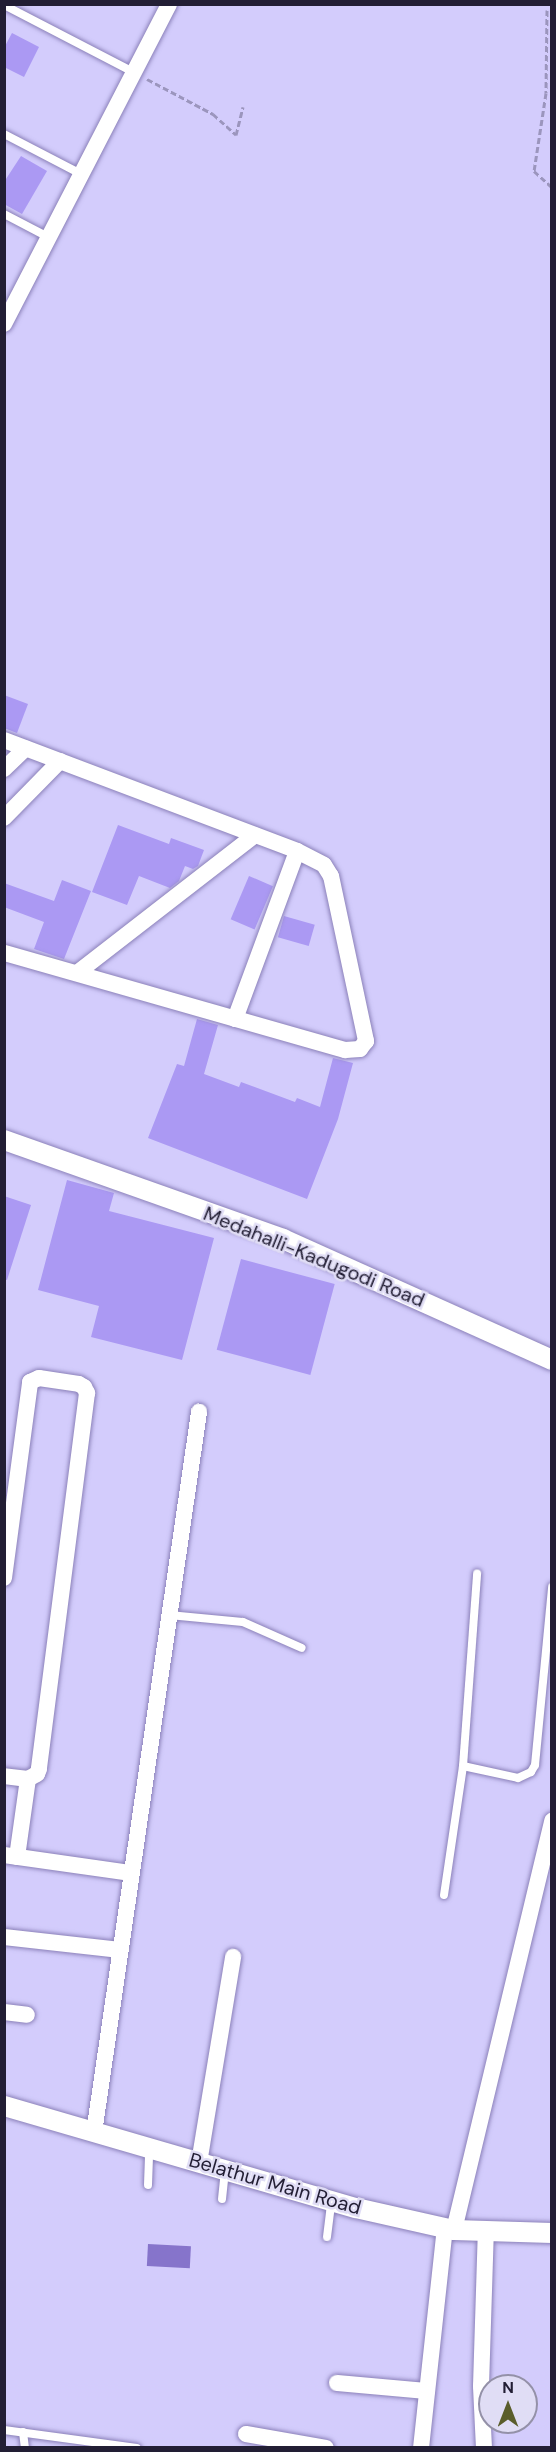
<!DOCTYPE html>
<style>
body{margin:0}
#map{position:relative;width:556px;height:2452px;overflow:hidden;background:#d3ccfc;font-family:"DM Sans",sans-serif}
div>[style]{position:absolute}
.water>*{inset:0;background:#8674cb;transform-origin:0 0}
.building>*{inset:0;background:#ab99f3;transform-origin:0 0}
.path>*{height:3px;margin-top:-1.5px;transform-origin:0;background:repeating-linear-gradient(90deg,#9b95bd 0 6px,transparent 0 9px)}
.roads{filter:drop-shadow(0 0 2px #8b81b9) drop-shadow(0 0 2px #8b81b9)}
.service>*{height:8px;margin:-4px;padding:0 4px;transform-origin:4px;border-radius:4px;background:#fff}
.minor>*{height:16px;margin:-8px;padding:0 8px;transform-origin:8px;border-radius:8px;background:#fff}
.tertiary>*{height:20px;margin:-10px;padding:0 10px;transform-origin:10px;border-radius:10px;background:#fff}
span{translate:-50% -50%;white-space:nowrap;text-align:center;line-height:1.15;-webkit-text-stroke:5px #e0ddf5;paint-order:stroke}
.street-label{font-size:20px;color:#221e34}
.frame{position:absolute;inset:0;border:6px solid #221e34;pointer-events:none}
.north{position:absolute;left:478px;top:2374px;width:60px;height:60px;box-sizing:border-box;background:#e0ddf5;border:2px solid #9491a8;border-radius:50%;rotate:0deg;font-size:16px;font-weight:700;line-height:24px;text-align:center;color:#221e34}
.north::after{content:'';display:block;margin:auto;width:21px;height:27px;background:#5a5d2b;clip-path:polygon(50% 0,100% 100%,50% 72%,0 100%)}
</style>
<div id="map">
<div class="water">
<div style="left:148px;top:2244px;width:43px;height:22px;rotate:3deg"></div>
</div>
<div class="building">
<div style="clip-path:polygon(12px 33px,39px 47px,24px 77px,4px 67px,4px 48px)"></div>
<div style="clip-path:polygon(21px 156px,47px 171px,22px 214px,4px 204px,4px 182px)"></div>
<div style="clip-path:polygon(4px 695px,28px 704px,17px 733px,4px 728px)"></div>
<div style="clip-path:polygon(118px 825px,169px 844px,171px 838px,204px 850px,198px 866px,193px 869px,185px 866px,179px 881px,170px 888px,139px 876px,127px 905px,92px 892px)"></div>
<div style="left:249px;top:876px;width:26px;height:47px;rotate:23deg"></div>
<div style="clip-path:polygon(62px 880px,91px 891px,64px 959px,34px 949px,44px 922px,4px 907px,4px 883px,54px 901px)"></div>
<div style="left:284px;top:916px;width:32px;height:22px;rotate:16deg"></div>
<div style="clip-path:polygon(197px 1019px,218px 1025px,204px 1074px,239px 1087px,241px 1082px,295px 1102px,297px 1098px,320px 1107px,333px 1058px,353px 1063px,338px 1119px,307px 1199px,148px 1138px,177px 1064px,184px 1066px)"></div>
<div style="clip-path:polygon(67px 1180px,114px 1193px,109px 1211px,214px 1238px,182px 1360px,91px 1337px,99px 1306px,38px 1290px)"></div>
<div style="clip-path:polygon(4px 1196px,31px 1205px,7px 1280px,4px 1279px)"></div>
<div style="left:241px;top:1259px;width:97px;height:94px;rotate:15deg"></div>
</div>
<div class="path">
<div style="left:547px;top:10px;width:83px;rotate:90.7deg"></div>
<div style="left:546px;top:93px;width:79px;rotate:98.7deg"></div>
<div style="left:534px;top:171px;width:24px;rotate:42deg"></div>
<div style="left:147px;top:79px;width:75px;rotate:27.9deg"></div>
<div style="left:213px;top:114px;width:31px;rotate:42deg"></div>
<div style="left:236px;top:135px;width:29px;rotate:-76deg"></div>
</div>
<div class="roads">
<div class="service">
<div style="left:4px;top:5px;width:148px;rotate:27.4deg"></div>
<div style="left:4px;top:134px;width:87px;rotate:27.5deg"></div>
<div style="left:4px;top:214px;width:50px;rotate:27.6deg"></div>
<div style="left:169px;top:1615px;width:74px;rotate:5.4deg"></div>
<div style="left:243px;top:1622px;width:64px;rotate:23.8deg"></div>
<div style="left:463px;top:1766px;width:56px;rotate:12.3deg"></div>
<div style="left:518px;top:1778px;width:14px;rotate:-25deg"></div>
<div style="left:531px;top:1772px;width:8px;rotate:-60deg"></div>
<div style="left:535px;top:1765px;width:179px;rotate:-84.5deg"></div>
<div style="left:444px;top:1895px;width:130px;rotate:-81.6deg"></div>
<div style="left:463px;top:1766px;width:193px;rotate:-85.8deg"></div>
<div style="left:148px;top:2185px;width:36px;rotate:-88deg"></div>
<div style="left:222px;top:2199px;width:28px;rotate:-84deg"></div>
<div style="left:327px;top:2237px;width:35px;rotate:-83deg"></div>
<div style="left:4px;top:2430px;width:134px;rotate:7.7deg"></div>
<div style="left:23px;top:2432px;width:16px;rotate:83deg"></div>
</div>
<div class="minor">
<div style="left:4px;top:324px;width:360px;rotate:-62.7deg"></div>
<div style="left:4px;top:740px;width:313px;rotate:20.7deg"></div>
<div style="left:297px;top:851px;width:30px;rotate:27deg"></div>
<div style="left:324px;top:865px;width:13px;rotate:58deg"></div>
<div style="left:331px;top:876px;width:169px;rotate:78deg"></div>
<div style="left:366px;top:1041px;width:10px;rotate:127deg"></div>
<div style="left:360px;top:1049px;width:15px;rotate:176deg"></div>
<div style="left:345px;top:1050px;width:355px;rotate:-164.1deg"></div>
<div style="left:4px;top:769px;width:30px;rotate:-44deg"></div>
<div style="left:4px;top:818px;width:80px;rotate:-45.5deg"></div>
<div style="left:77px;top:973px;width:225px;rotate:-37.8deg"></div>
<div style="left:235px;top:1019px;width:179px;rotate:-69.7deg"></div>
<div style="left:4px;top:1578px;width:198px;rotate:-82.4deg"></div>
<div style="left:30px;top:1382px;width:10px;rotate:-24deg"></div>
<div style="left:39px;top:1378px;width:40px;rotate:8.5deg"></div>
<div style="left:79px;top:1384px;width:6px;rotate:31deg"></div>
<div style="left:84px;top:1387px;width:7px;rotate:63deg"></div>
<div style="left:87px;top:1393px;width:379px;rotate:97.3deg"></div>
<div style="left:39px;top:1769px;width:5px;rotate:112deg"></div>
<div style="left:37px;top:1774px;width:10px;rotate:151deg"></div>
<div style="left:28px;top:1779px;width:24px;rotate:-173deg"></div>
<div style="left:4px;top:1855px;width:127px;rotate:8.1deg"></div>
<div style="left:17px;top:1857px;width:79px;rotate:-82deg"></div>
<div style="left:4px;top:1937px;width:117px;rotate:6.4deg"></div>
<div style="left:4px;top:2012px;width:23px;rotate:7deg"></div>
<div style="left:94px;top:2133px;width:729px;rotate:-81.71deg"></div>
<div style="left:199px;top:2163px;width:209px;rotate:-80.6deg"></div>
<div style="left:454px;top:2230px;width:421px;rotate:-76.5deg"></div>
<div style="left:337px;top:2383px;width:90px;rotate:5.1deg"></div>
<div style="left:246px;top:2434px;width:81px;rotate:9.9deg"></div>
<div style="left:421px;top:2448px;width:221px;rotate:-83.8deg"></div>
<div style="left:484px;top:2448px;width:62px;rotate:-92.8deg"></div>
<div style="left:481px;top:2386px;width:155px;rotate:-88.2deg"></div>
</div>
<div class="tertiary">
<div style="left:4px;top:1140px;width:296px;rotate:19.5deg"></div>
<div style="left:283px;top:1239px;width:295px;rotate:24.2deg"></div>
<div style="left:4px;top:2106px;width:366px;rotate:16.2deg"></div>
<div style="left:356px;top:2208px;width:100px;rotate:12.7deg"></div>
<div style="left:454px;top:2230px;width:98px;rotate:1.8deg"></div>
</div>
</div>
<div class="street-label">
<span style="left:314px;top:1257px;rotate:22deg">Medahalli-Kadugodi Road</span>
<span style="left:275px;top:2184px;rotate:16deg">Belathur Main Road</span>
</div>
<div class="frame"></div>
<div class="north">N</div>
</div>
